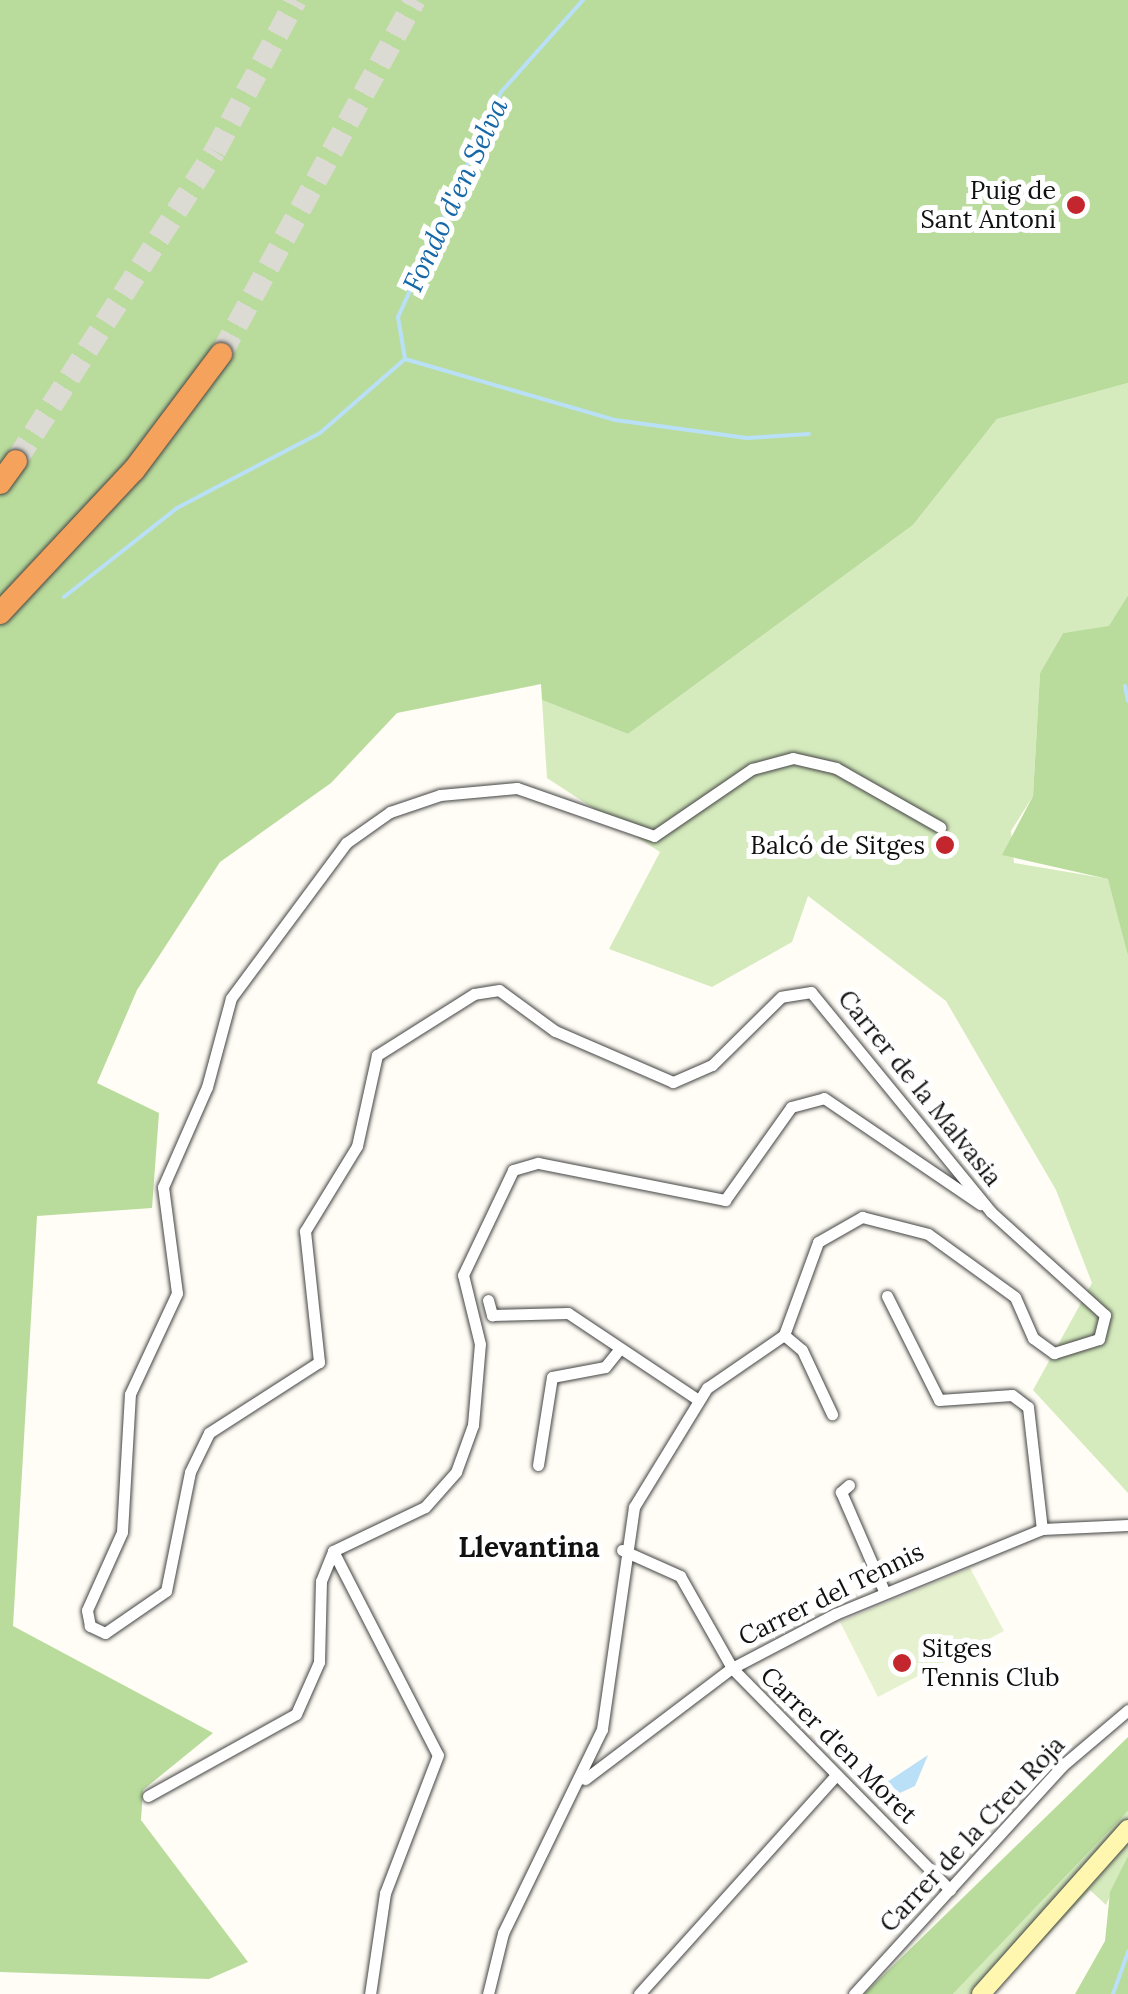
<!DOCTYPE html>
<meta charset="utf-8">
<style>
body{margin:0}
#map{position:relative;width:1128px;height:1994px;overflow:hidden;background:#fffdf5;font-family:Lora,serif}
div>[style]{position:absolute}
.green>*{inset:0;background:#d5ebbd}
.forest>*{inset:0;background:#b9dc9c}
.pitch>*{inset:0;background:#e6f2cf}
.water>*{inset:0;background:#b9e0f7}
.stream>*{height:4px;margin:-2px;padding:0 2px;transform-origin:2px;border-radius:2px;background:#b9e0f7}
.highway-tunnel>*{height:22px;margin-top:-11px;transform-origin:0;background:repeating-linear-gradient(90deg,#dbdad3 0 22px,transparent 0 33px)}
.roads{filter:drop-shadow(0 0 2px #444) drop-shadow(0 0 2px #444)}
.street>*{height:11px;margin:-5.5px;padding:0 5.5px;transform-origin:5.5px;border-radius:5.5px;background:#fff}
.secondary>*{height:18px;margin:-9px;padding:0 9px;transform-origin:9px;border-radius:9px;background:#fff6b0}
.highway>*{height:22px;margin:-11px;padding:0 11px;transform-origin:11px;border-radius:11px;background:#f5a25d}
.dots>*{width:28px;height:28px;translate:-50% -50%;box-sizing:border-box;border:5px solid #fff;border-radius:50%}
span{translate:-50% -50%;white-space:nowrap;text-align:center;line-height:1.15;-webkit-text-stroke:10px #fff;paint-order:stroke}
.poi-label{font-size:25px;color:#111}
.right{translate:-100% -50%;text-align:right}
.left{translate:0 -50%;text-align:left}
.street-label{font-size:25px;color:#111}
.water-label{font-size:28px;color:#1768a6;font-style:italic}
.neighbourhood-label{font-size:28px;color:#111;font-weight:700}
</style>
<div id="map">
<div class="green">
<div style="clip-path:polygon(1128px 383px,1128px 595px,1109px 627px,1063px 633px,1040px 673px,1033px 796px,1011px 831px,1014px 863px,1109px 879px,1128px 956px,1128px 1493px,1033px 1390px,1092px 1283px,1056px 1190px,946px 1001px,808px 896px,792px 942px,712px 987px,609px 949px,660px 852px,547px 778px,542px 700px,628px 734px,913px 525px,997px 419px)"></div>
<div style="clip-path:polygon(1128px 1811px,1128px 1856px,1106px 1905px,1090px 1890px,993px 1994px,953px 1994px)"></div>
</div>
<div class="forest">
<div style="clip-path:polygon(0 0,1128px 0,1128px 383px,997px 419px,913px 525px,628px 734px,542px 700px,541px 684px,397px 713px,331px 783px,220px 862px,137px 990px,97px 1083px,159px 1113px,152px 1208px,37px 1216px,13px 1626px,213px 1733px,143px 1790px,141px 1820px,248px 1962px,209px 1979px,0 1972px)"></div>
<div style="clip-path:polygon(1128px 595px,1128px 956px,1108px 879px,1002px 855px,1033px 796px,1040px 673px,1063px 633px,1109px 626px)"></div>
<div style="clip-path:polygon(1128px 1737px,1128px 1811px,953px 1994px,864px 1994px)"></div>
<div style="clip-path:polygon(1128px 1856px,1128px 1994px,1075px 1994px,1105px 1941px,1110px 1892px)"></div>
</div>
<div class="pitch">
<div style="clip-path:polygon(970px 1568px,1004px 1631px,878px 1697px,840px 1622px)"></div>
</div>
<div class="water">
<div style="clip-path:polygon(928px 1755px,915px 1786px,889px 1798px,881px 1786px)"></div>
</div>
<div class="stream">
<div style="left:405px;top:359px;width:219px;rotate:16.2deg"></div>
<div style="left:615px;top:420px;width:133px;rotate:7.8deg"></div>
<div style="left:747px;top:438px;width:62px;rotate:-3.7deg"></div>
<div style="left:64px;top:597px;width:144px;rotate:-38.2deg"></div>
<div style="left:177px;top:508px;width:161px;rotate:-27.7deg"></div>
<div style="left:320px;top:433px;width:113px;rotate:-41deg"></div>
<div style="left:405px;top:359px;width:43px;rotate:-99.5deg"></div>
<div style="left:398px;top:317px;width:247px;rotate:-65.4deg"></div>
<div style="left:501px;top:92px;width:123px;rotate:-48.3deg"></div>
<div style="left:1125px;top:686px;width:15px;rotate:79deg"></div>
<div style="left:1113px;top:1994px;width:45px;rotate:-70.3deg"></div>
</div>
<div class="highway-tunnel">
<div style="left:221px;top:354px;width:404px;rotate:-61.3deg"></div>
<div style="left:16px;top:461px;width:368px;rotate:-57.3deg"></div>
<div style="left:215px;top:151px;width:171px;rotate:-61.8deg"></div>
</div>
<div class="roads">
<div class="street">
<div style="left:887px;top:1296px;width:116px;rotate:63.4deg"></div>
<div style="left:939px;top:1400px;width:73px;rotate:-3.9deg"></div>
<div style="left:1012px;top:1395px;width:20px;rotate:37deg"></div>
<div style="left:1028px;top:1407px;width:123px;rotate:83.5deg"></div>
<div style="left:488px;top:1300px;width:16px;rotate:75deg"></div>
<div style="left:492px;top:1315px;width:76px;rotate:-1.5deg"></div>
<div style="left:568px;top:1313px;width:155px;rotate:33.7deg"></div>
<div style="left:784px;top:1335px;width:23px;rotate:40deg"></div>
<div style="left:802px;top:1350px;width:71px;rotate:64.9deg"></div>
<div style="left:538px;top:1465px;width:89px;rotate:-81deg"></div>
<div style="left:552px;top:1377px;width:54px;rotate:-10.7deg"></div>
<div style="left:605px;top:1367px;width:22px;rotate:-51deg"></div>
<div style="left:849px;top:1485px;width:11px;rotate:139deg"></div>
<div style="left:841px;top:1492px;width:108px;rotate:66.5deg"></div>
<div style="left:622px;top:1550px;width:64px;rotate:24.1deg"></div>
<div style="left:680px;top:1576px;width:106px;rotate:60.5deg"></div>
<div style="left:732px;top:1668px;width:311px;rotate:45.5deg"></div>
<div style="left:333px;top:1551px;width:229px;rotate:62.8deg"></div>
<div style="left:438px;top:1755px;width:148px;rotate:111deg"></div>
<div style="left:385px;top:1893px;width:102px;rotate:98.4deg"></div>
<div style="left:585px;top:1779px;width:184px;rotate:-37.1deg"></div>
<div style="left:732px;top:1668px;width:116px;rotate:-27.7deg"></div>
<div style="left:835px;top:1614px;width:224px;rotate:-22.3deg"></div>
<div style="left:1042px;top:1529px;width:86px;rotate:-2.7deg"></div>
<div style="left:148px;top:1796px;width:169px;rotate:-29deg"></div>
<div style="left:296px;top:1714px;width:57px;rotate:-66.1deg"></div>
<div style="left:319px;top:1662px;width:81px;rotate:-88.6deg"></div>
<div style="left:321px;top:1581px;width:32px;rotate:-68deg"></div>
<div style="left:333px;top:1551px;width:102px;rotate:-25.6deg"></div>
<div style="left:425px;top:1507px;width:47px;rotate:-48.5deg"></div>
<div style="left:456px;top:1472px;width:50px;rotate:-70.1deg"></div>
<div style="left:473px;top:1425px;width:81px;rotate:-85.1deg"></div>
<div style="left:480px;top:1344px;width:71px;rotate:-103.8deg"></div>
<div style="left:463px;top:1275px;width:116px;rotate:-64.5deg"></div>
<div style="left:513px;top:1170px;width:26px;rotate:-16deg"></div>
<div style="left:538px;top:1163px;width:191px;rotate:11.2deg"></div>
<div style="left:725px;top:1200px;width:114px;rotate:-54.6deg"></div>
<div style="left:791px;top:1107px;width:34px;rotate:-15deg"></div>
<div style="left:824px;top:1098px;width:189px;rotate:34.2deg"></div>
<div style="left:488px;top:1994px;width:63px;rotate:-76.2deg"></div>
<div style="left:503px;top:1933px;width:227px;rotate:-64.1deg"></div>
<div style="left:602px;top:1729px;width:224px;rotate:-81.8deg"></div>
<div style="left:634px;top:1507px;width:140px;rotate:-58.5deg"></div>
<div style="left:707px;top:1388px;width:93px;rotate:-34.5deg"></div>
<div style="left:784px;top:1335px;width:99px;rotate:-69.9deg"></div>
<div style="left:818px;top:1242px;width:51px;rotate:-29.6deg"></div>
<div style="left:862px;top:1217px;width:68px;rotate:14.4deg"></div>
<div style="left:928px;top:1234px;width:107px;rotate:35.9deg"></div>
<div style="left:1015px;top:1297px;width:45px;rotate:66.3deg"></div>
<div style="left:1033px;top:1338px;width:26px;rotate:36deg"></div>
<div style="left:1054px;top:1353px;width:47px;rotate:-17.3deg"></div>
<div style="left:1099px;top:1339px;width:25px;rotate:-76deg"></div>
<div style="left:1105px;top:1315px;width:154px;rotate:-137.9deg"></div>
<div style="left:991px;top:1212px;width:284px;rotate:-129.3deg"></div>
<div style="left:811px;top:992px;width:30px;rotate:171deg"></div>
<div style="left:781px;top:997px;width:97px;rotate:135.4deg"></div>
<div style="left:712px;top:1065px;width:43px;rotate:156.4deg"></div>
<div style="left:673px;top:1082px;width:129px;rotate:-156.6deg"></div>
<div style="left:555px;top:1031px;width:69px;rotate:-143.8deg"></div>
<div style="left:499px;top:990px;width:25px;rotate:171deg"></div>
<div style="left:474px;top:994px;width:115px;rotate:147.8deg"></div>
<div style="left:377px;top:1055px;width:93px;rotate:102.4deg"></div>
<div style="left:357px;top:1146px;width:100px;rotate:121.5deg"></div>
<div style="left:305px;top:1231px;width:132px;rotate:83.9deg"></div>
<div style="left:319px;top:1362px;width:131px;rotate:147.2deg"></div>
<div style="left:209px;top:1433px;width:43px;rotate:116deg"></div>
<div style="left:190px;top:1472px;width:121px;rotate:101.4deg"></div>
<div style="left:166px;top:1591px;width:74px;rotate:145.5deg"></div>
<div style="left:105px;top:1633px;width:17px;rotate:-155deg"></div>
<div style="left:90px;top:1626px;width:16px;rotate:-101deg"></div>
<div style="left:87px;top:1610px;width:85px;rotate:-65.8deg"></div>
<div style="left:122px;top:1532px;width:138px;rotate:-86.7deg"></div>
<div style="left:130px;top:1394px;width:111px;rotate:-65deg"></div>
<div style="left:177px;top:1293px;width:107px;rotate:-97.5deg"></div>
<div style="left:163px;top:1187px;width:109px;rotate:-66.3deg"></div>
<div style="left:207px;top:1087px;width:92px;rotate:-74.9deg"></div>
<div style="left:231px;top:998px;width:193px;rotate:-53.4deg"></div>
<div style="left:346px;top:843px;width:54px;rotate:-35.2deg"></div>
<div style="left:390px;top:812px;width:53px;rotate:-18.8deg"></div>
<div style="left:440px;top:795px;width:77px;rotate:-5.2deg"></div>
<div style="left:517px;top:788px;width:145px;rotate:19.3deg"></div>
<div style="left:654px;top:836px;width:119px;rotate:-34.4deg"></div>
<div style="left:752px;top:769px;width:42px;rotate:-15deg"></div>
<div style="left:793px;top:758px;width:44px;rotate:13.1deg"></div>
<div style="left:836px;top:768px;width:120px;rotate:29.6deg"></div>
<div style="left:639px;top:1994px;width:295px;rotate:-48deg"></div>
<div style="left:854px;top:1994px;width:309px;rotate:-47.6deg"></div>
<div style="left:1062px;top:1766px;width:87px;rotate:-40.3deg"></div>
</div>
<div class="secondary">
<div style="left:981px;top:1994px;width:221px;rotate:-48.3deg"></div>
</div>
<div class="highway">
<div style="left:0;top:483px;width:27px;rotate:-54deg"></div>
<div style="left:0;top:613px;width:196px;rotate:-46.9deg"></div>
<div style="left:134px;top:470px;width:145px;rotate:-53.1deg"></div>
</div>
</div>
<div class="dots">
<div style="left:1076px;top:205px;background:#c4262e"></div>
<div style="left:945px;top:845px;background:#c4262e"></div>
<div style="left:902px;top:1663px;background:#c4262e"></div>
</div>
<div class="poi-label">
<span class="right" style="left:1056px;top:205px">Puig de<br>Sant Antoni</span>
<span class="right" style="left:925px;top:845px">Balcó de Sitges</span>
<span class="left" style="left:922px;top:1663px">Sitges<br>Tennis Club</span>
</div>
<div class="street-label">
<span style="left:920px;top:1088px;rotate:51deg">Carrer de la Malvasia</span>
<span style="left:831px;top:1594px;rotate:-26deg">Carrer del Tennis</span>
<span style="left:839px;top:1745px;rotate:45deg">Carrer d'en Moret</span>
<span style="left:972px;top:1834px;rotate:-47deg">Carrer de la Creu Roja</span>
</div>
<div class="water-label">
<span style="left:455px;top:195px;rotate:-65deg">Fondo d'en Selva</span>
</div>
<div class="neighbourhood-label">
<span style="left:529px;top:1547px">Llevantina</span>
</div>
</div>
